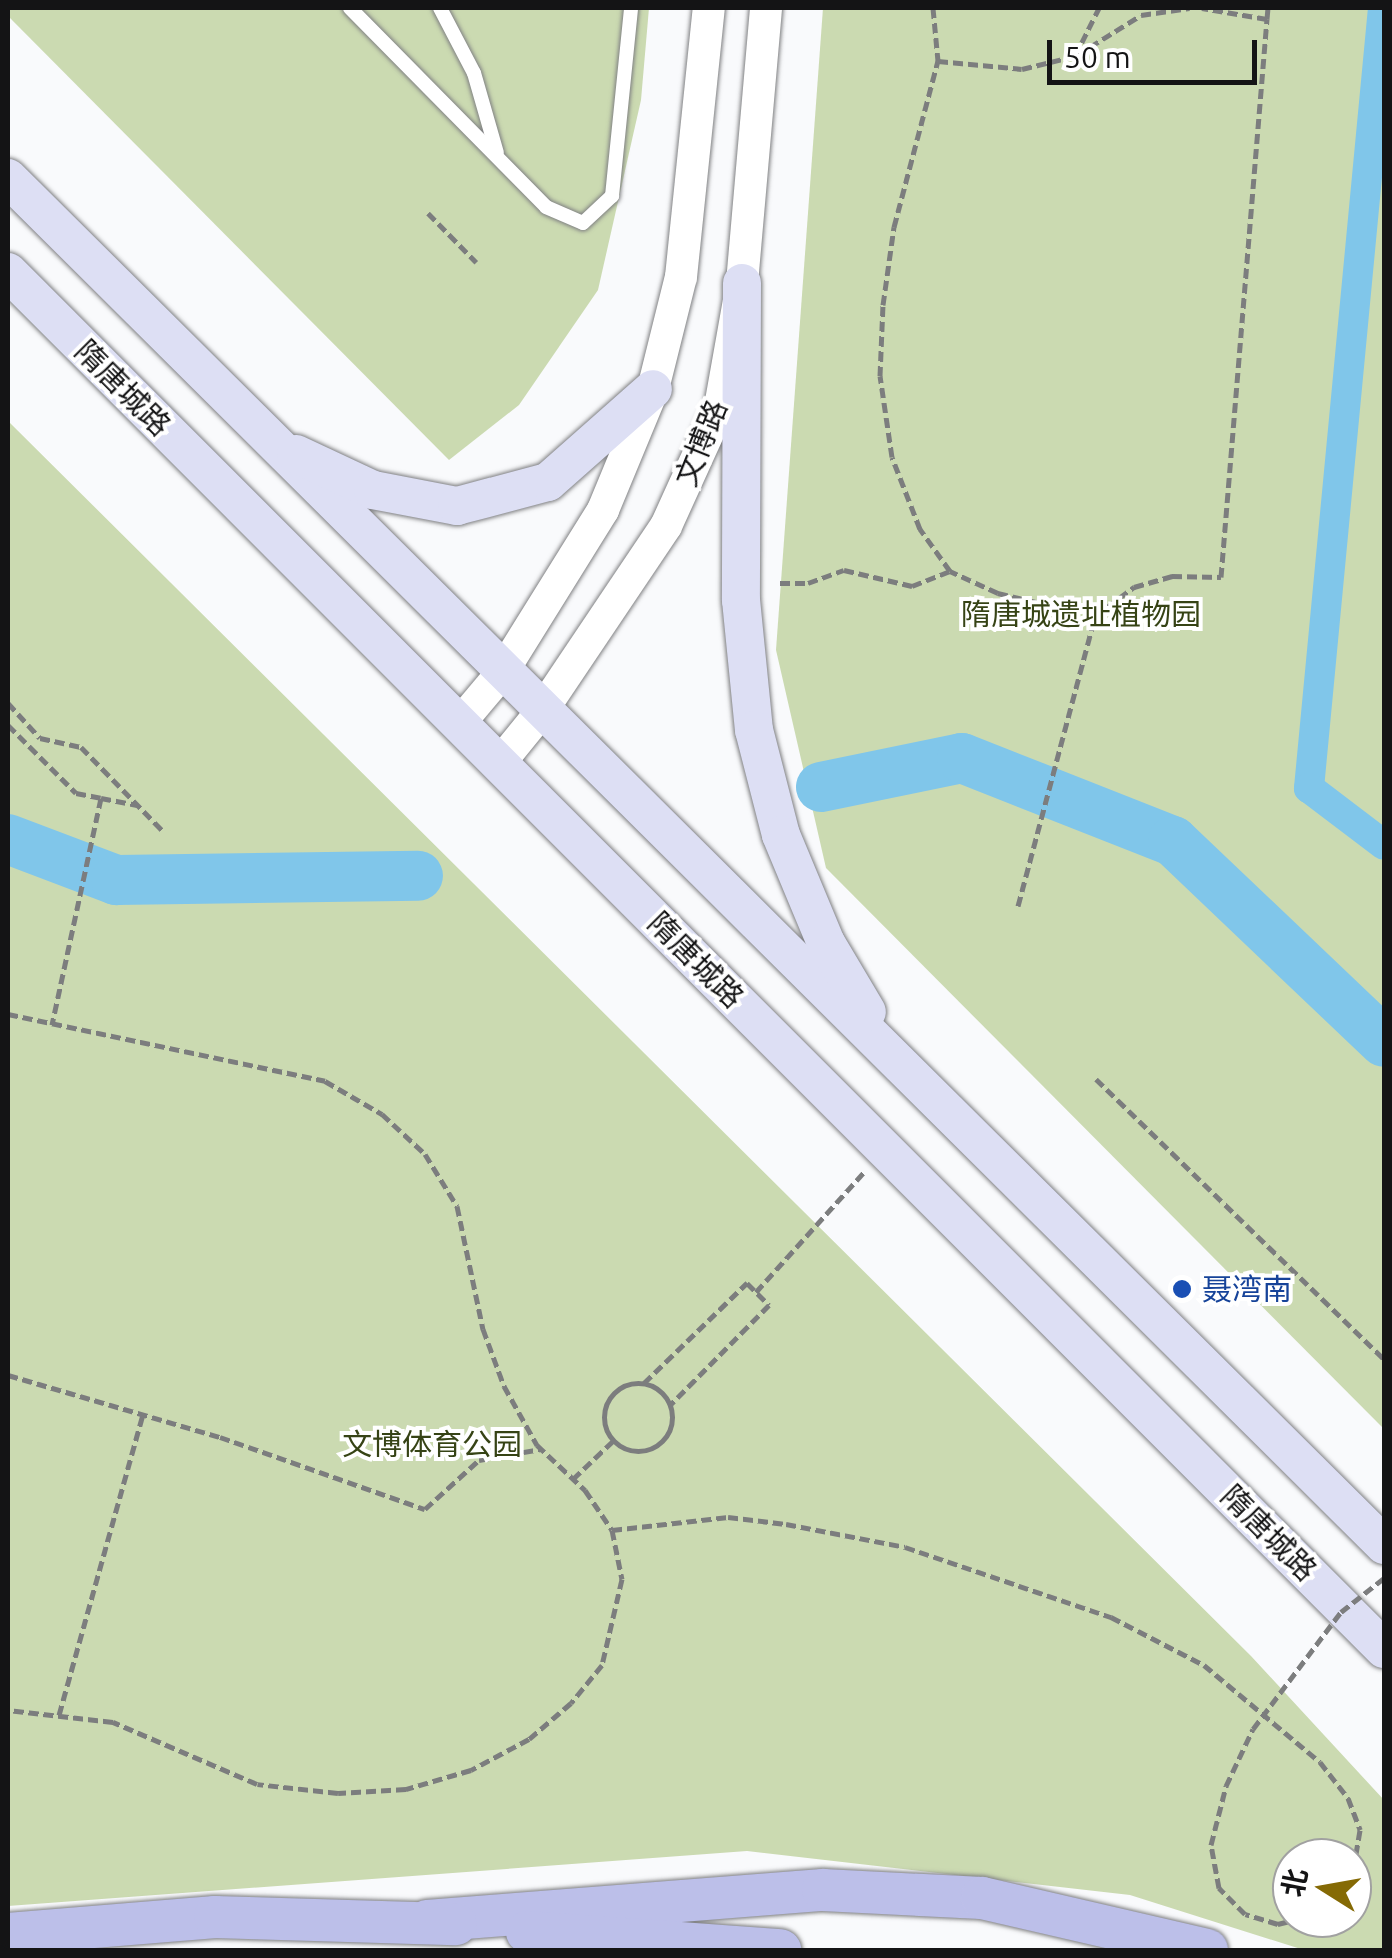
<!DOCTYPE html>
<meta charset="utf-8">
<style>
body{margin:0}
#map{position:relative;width:1392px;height:1958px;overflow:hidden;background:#f9fafc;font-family:Ubuntu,"Noto Sans SC",sans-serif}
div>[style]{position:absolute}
.green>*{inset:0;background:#cbdab1}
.canal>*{height:30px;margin:-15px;padding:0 15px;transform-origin:15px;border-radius:15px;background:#80c6ea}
.river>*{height:50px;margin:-25px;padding:0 25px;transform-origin:25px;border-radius:25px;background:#80c6ea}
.path>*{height:5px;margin-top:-2.5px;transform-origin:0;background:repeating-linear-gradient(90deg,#7c7d7e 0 10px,transparent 0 15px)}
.path>.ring{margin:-2.5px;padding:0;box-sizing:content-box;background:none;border:5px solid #7c7d7e;border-radius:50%}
.roads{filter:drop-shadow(0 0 2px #808183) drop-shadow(0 0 2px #808183)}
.service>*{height:14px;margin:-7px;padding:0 7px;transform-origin:7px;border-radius:7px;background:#fff}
.tertiary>*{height:32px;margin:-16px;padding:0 16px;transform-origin:16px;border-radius:16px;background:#fff}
.secondary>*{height:38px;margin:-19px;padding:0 19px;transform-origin:19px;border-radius:19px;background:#dddff4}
.primary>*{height:42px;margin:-21px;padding:0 21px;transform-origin:21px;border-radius:21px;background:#bcbfe9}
.path-bridge>*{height:5px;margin-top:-2.5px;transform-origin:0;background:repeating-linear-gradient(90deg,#7c7d7e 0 10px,transparent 0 15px)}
.dots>*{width:28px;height:28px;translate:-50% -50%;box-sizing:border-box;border:5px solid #fff;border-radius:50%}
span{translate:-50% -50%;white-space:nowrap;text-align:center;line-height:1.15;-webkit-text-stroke:8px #fff;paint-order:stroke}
.street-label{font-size:30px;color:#141415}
.park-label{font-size:30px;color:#364315}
.transit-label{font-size:30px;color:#164399}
.left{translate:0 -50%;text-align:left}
.frame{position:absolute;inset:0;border:10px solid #141415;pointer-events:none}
.north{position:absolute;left:1272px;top:1838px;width:100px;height:100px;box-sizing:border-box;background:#fff;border:2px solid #a1a1a1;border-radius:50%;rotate:281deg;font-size:28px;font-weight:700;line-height:40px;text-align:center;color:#141415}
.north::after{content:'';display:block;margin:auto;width:35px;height:45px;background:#856a05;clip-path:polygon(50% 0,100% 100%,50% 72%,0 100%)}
.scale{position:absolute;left:1047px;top:40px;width:210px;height:45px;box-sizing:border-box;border:5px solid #141415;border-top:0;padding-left:12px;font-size:30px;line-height:35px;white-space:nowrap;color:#141415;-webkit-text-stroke:8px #fff;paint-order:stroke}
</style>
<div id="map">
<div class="green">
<div style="clip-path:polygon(8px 8px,649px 8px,641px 100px,598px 290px,519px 405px,449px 460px,8px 16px)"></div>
<div style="clip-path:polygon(823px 8px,1384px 8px,1384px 1429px,826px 868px,776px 650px)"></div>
<div style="clip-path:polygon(evenodd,8px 421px,1251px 1656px,1384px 1800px,1384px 1950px,1304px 1950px,1130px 1895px,747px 1851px,8px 1906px,8px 421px,1292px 1858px,1352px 1858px,1352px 1918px,1292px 1918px,1292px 1858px)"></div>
</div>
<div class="canal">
<div style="left:1383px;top:8px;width:784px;rotate:95.42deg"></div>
<div style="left:1309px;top:788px;width:94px;rotate:37.2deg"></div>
</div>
<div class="river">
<div style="left:821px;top:787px;width:144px;rotate:-11.6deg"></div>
<div style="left:962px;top:758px;width:227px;rotate:21.5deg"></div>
<div style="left:1173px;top:841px;width:291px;rotate:43.6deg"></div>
<div style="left:8px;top:839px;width:116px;rotate:20.8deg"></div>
<div style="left:116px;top:880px;width:302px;rotate:-0.8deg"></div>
</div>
<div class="path">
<div style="left:933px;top:8px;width:53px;rotate:84.6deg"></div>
<div style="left:1267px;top:19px;width:11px;rotate:-85deg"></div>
<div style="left:1077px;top:55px;width:75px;rotate:-32deg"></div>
<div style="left:1141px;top:15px;width:49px;rotate:-8.3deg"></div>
<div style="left:428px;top:213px;width:69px;rotate:45.6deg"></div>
<div style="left:780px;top:583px;width:28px"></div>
<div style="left:808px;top:583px;width:38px;rotate:-20deg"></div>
<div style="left:844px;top:570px;width:70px;rotate:13.2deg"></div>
<div style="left:912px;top:586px;width:41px;rotate:-21.5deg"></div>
<div style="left:1095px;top:616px;width:49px;rotate:-36.6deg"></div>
<div style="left:1134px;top:587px;width:40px;rotate:-16deg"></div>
<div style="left:1172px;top:576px;width:49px;rotate:1.2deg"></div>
<div style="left:1221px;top:577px;width:560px;rotate:-85.29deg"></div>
<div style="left:1267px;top:19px;width:66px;rotate:-170.4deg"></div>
<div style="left:8px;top:703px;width:47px;rotate:47.6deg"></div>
<div style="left:40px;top:738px;width:42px;rotate:12.4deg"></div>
<div style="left:81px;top:747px;width:119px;rotate:45.7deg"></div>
<div style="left:8px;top:725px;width:96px;rotate:45deg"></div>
<div style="left:76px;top:793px;width:25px;rotate:11deg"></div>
<div style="left:101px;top:798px;width:232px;rotate:102.2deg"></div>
<div style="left:101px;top:798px;width:37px;rotate:11deg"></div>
<div style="left:1018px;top:906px;width:300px;rotate:-75.1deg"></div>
<div style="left:1095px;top:616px;width:100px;rotate:-166.7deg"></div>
<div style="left:998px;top:593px;width:53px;rotate:-155.4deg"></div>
<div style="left:950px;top:571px;width:52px;rotate:-125.5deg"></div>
<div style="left:920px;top:529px;width:77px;rotate:-111.3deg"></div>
<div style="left:892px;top:457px;width:82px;rotate:-98.4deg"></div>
<div style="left:880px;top:376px;width:71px;rotate:-87.6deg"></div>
<div style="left:883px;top:305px;width:79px;rotate:-82deg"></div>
<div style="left:894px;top:227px;width:172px;rotate:-75.2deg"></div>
<div style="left:938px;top:61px;width:84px;rotate:5.4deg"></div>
<div style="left:1022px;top:69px;width:55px;rotate:-13.8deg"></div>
<div style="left:1075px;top:56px;width:54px;rotate:-63.4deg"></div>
<div style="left:8px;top:1014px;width:324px;rotate:11.9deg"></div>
<div style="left:325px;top:1081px;width:66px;rotate:30.1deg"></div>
<div style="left:382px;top:1114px;width:59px;rotate:42.9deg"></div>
<div style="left:425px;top:1154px;width:61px;rotate:58.4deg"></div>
<div style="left:457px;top:1206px;width:126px;rotate:78.1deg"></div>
<div style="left:483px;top:1329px;width:61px;rotate:69.8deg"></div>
<div style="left:504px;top:1386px;width:68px;rotate:60.8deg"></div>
<div style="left:537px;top:1445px;width:66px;rotate:43.2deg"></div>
<div style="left:585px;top:1490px;width:48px;rotate:56deg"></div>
<div style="left:612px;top:1530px;width:50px;rotate:78.5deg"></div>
<div style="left:622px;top:1579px;width:88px;rotate:103.1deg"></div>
<div style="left:602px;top:1665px;width:49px;rotate:129.2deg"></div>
<div style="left:571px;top:1703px;width:55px;rotate:139.4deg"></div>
<div style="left:529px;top:1739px;width:66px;rotate:151.9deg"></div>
<div style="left:471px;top:1770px;width:68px;rotate:163.7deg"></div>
<div style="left:406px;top:1789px;width:68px;rotate:176.6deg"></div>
<div style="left:338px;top:1793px;width:81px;rotate:-173.7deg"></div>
<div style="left:257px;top:1784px;width:157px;rotate:-156.7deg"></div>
<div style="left:113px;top:1722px;width:106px;rotate:-173.5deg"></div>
<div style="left:1096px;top:1079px;width:402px;rotate:44.2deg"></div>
<div style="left:756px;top:1292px;width:161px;rotate:-48deg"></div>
<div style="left:8px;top:1375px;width:221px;rotate:16.3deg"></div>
<div style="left:220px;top:1437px;width:217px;rotate:19.4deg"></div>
<div style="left:425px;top:1509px;width:73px;rotate:-42.2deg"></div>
<div style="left:479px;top:1460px;width:63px;rotate:-10.1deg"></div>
<div class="ring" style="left:604px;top:1383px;width:63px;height:63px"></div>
<div style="left:644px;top:1383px;width:144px;rotate:-44.2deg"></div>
<div style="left:747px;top:1283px;width:31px;rotate:45deg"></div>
<div style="left:769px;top:1305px;width:142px;rotate:134.7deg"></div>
<div style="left:573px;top:1479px;width:57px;rotate:-43.6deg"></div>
<div style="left:612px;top:1530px;width:117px;rotate:-6.4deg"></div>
<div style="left:728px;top:1517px;width:58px;rotate:6.9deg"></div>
<div style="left:786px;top:1524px;width:121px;rotate:10.9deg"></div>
<div style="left:905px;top:1547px;width:218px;rotate:18.8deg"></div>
<div style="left:1111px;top:1617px;width:105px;rotate:27.3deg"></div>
<div style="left:1204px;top:1665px;width:151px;rotate:39.9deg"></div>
<div style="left:1320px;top:1762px;width:46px;rotate:52.1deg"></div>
<div style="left:1348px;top:1798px;width:34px;rotate:69deg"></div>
<div style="left:1360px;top:1830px;width:49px;rotate:99.5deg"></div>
<div style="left:59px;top:1715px;width:312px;rotate:-74.4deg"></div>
</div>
<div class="roads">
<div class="service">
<div style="left:350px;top:8px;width:279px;rotate:45.4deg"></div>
<div style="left:546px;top:207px;width:40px;rotate:23.4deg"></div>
<div style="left:583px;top:223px;width:40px;rotate:-43deg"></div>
<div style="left:612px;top:196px;width:189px;rotate:-84.2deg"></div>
<div style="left:440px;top:8px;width:73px;rotate:62.4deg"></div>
<div style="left:474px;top:73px;width:83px;rotate:74deg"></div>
</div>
<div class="tertiary">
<div style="left:458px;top:725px;width:67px;rotate:-49.9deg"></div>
<div style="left:501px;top:674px;width:193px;rotate:-58.1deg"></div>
<div style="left:603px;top:510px;width:131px;rotate:-67.5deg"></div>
<div style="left:653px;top:389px;width:115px;rotate:-76deg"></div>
<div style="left:681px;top:277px;width:270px;rotate:-84.1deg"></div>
<div style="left:498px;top:765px;width:68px;rotate:-50.9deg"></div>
<div style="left:541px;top:712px;width:224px;rotate:-56.1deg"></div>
<div style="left:666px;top:526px;width:131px;rotate:-65.6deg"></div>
<div style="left:720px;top:407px;width:126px;rotate:-79.9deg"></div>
<div style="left:742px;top:283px;width:276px;rotate:-85deg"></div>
</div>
<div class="secondary">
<div style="left:8px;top:178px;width:1940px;rotate:44.81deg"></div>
<div style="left:8px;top:272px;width:1947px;rotate:45.02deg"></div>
<div style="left:742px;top:283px;width:317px;rotate:90.2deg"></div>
<div style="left:741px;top:600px;width:131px;rotate:84.3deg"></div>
<div style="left:754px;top:730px;width:108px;rotate:75.6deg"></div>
<div style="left:781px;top:835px;width:117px;rotate:67.4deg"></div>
<div style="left:826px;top:943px;width:80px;rotate:59.3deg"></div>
<div style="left:296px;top:454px;width:85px;rotate:25.1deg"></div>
<div style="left:373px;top:490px;width:86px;rotate:10.8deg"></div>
<div style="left:457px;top:506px;width:94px;rotate:-14.8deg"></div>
<div style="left:548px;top:482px;width:140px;rotate:-41.5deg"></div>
</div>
<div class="primary">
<div style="left:427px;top:1921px;width:397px;rotate:-4.5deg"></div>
<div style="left:823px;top:1890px;width:159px;rotate:2.9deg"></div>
<div style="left:982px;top:1898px;width:231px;rotate:13deg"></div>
<div style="left:527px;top:1932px;width:254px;rotate:4.1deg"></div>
<div style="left:8px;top:1934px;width:208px;rotate:-4.7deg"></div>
<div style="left:215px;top:1917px;width:241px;rotate:1.7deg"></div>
</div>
</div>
<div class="path-bridge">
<div style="left:1302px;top:1918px;width:25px;rotate:166deg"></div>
<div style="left:1278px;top:1924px;width:34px;rotate:-163deg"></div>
<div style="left:1245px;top:1914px;width:37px;rotate:-135deg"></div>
<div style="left:1219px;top:1888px;width:44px;rotate:-100.5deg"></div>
<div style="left:1211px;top:1845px;width:61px;rotate:-75.7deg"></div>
<div style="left:1226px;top:1786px;width:63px;rotate:-64.7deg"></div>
<div style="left:1253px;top:1729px;width:146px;rotate:-53.1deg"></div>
<div style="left:1341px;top:1612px;width:55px;rotate:-38.3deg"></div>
</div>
<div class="dots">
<div style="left:1182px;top:1289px;background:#1a4fb4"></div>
</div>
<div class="street-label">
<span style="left:123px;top:388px;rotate:45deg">隋唐城路</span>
<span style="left:701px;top:443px;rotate:-68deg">文博路</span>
<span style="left:696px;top:960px;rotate:45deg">隋唐城路</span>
<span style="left:1269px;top:1533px;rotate:45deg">隋唐城路</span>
</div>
<div class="park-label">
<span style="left:1081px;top:614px">隋唐城遗址植物园</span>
<span style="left:432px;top:1444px">文博体育公园</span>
</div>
<div class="transit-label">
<span class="left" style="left:1202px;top:1289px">聂湾南</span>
</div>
<div class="frame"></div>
<div class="north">北</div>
<div class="scale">50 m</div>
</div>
